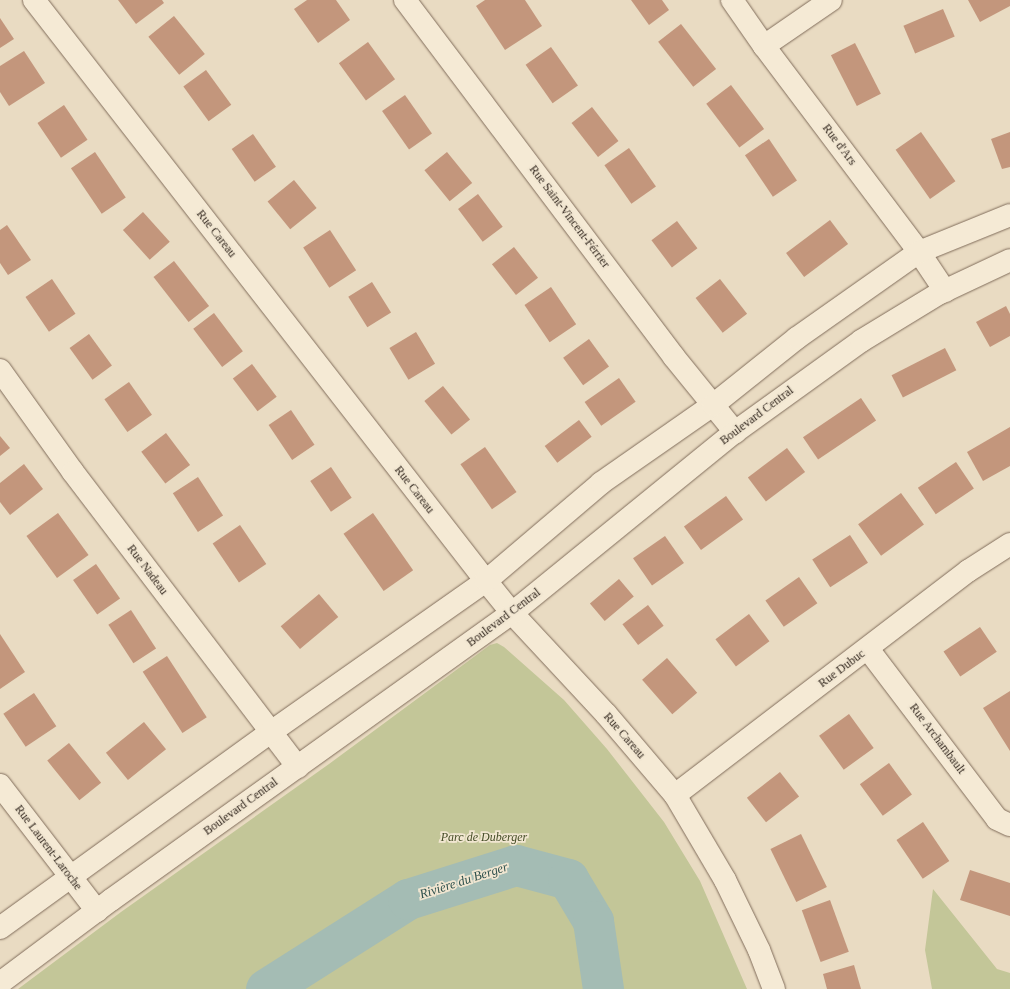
<!DOCTYPE html>
<meta charset="utf-8">
<style>
body{margin:0}
#map{position:relative;width:1010px;height:989px;overflow:hidden;background:#e9dbc2;font-family:"Times New Roman",serif}
div>[style]{position:absolute}
.green>*{inset:0;background:#c3c698}
.river>*{height:41px;margin:-20.5px;padding:0 20.5px;transform-origin:20.5px;border-radius:20.5px;background:#a4bcb4}
.building>*{inset:0;background:#c3967c;transform-origin:0 0}
.roads{filter:drop-shadow(0 0 1px #816d5b) drop-shadow(0 0 1px #816d5b)}
.minor>*{height:22px;margin:-11px;padding:0 11px;transform-origin:11px;border-radius:11px;background:#f5ead5}
span{translate:-50% -50%;white-space:nowrap;text-align:center;line-height:1.15;-webkit-text-stroke:3.5px #f1e6d1;paint-order:stroke}
.street-label{font-size:12px;color:#32271e}
.park-label{font-size:12px;color:#454d27;font-style:italic}
.water-label{font-size:13px;color:#2f514d;font-style:italic}
</style>
<div id="map">
<div class="green">
<div style="clip-path:polygon(497px 643px,504px 647px,564px 700px,607px 749px,664px 822px,700px 881px,747px 989px,18px 989px,121px 912px,329px 764px,490px 645px)"></div>
<div style="clip-path:polygon(933px 889px,997px 969px,1010px 973px,1010px 989px,932px 989px,925px 950px)"></div>
</div>
<div class="river">
<div style="left:266px;top:989px;width:168px;rotate:-32.4deg"></div>
<div style="left:408px;top:899px;width:113px;rotate:-17.5deg"></div>
<div style="left:516px;top:865px;width:54px;rotate:15.1deg"></div>
<div style="left:568px;top:879px;width:49px;rotate:59.2deg"></div>
<div style="left:593px;top:921px;width:69px;rotate:81.6deg"></div>
</div>
<div class="building">
<div style="clip-path:polygon(118px 0,162px 0,164px 3px,136px 24px)"></div>
<div style="clip-path:polygon(307px 0,336px 0,350px 20px,318px 43px,294px 9px)"></div>
<div style="clip-path:polygon(485px 0,525px 0,542px 26px,505px 50px,476px 6px)"></div>
<div style="clip-path:polygon(631px 0,662px 0,669px 10px,649px 25px)"></div>
<div style="clip-path:polygon(968px 0,1010px 0,1010px 6px,980px 22px)"></div>
<div style="left:943px;top:9px;width:30px;height:43px;rotate:67deg"></div>
<div style="left:174px;top:16px;width:49px;height:33px;rotate:51deg"></div>
<div style="clip-path:polygon(0 18px,14px 39px,0 48px)"></div>
<div style="left:681px;top:24px;width:57px;height:29px;rotate:52deg"></div>
<div style="left:368px;top:42px;width:46px;height:36px;rotate:54deg"></div>
<div style="left:855px;top:43px;width:57px;height:27px;rotate:63deg"></div>
<div style="left:551px;top:47px;width:47px;height:31px;rotate:55deg"></div>
<div style="clip-path:polygon(24px 51px,45px 83px,9px 106px,0 92px,0 66px)"></div>
<div style="left:206px;top:70px;width:43px;height:28px;rotate:54deg"></div>
<div style="left:731px;top:85px;width:55px;height:31px;rotate:53deg"></div>
<div style="left:405px;top:95px;width:47px;height:28px;rotate:55deg"></div>
<div style="left:64px;top:105px;width:42px;height:32px;rotate:56deg"></div>
<div style="left:592px;top:107px;width:43px;height:26px;rotate:52deg"></div>
<div style="left:921px;top:132px;width:60px;height:31px;rotate:55deg"></div>
<div style="clip-path:polygon(1010px 132px,1010px 167px,1002px 169px,991px 139px)"></div>
<div style="left:253px;top:134px;width:40px;height:26px;rotate:55deg"></div>
<div style="left:769px;top:139px;width:50px;height:29px;rotate:56deg"></div>
<div style="left:629px;top:148px;width:47px;height:30px;rotate:55deg"></div>
<div style="left:95px;top:152px;width:55px;height:29px;rotate:56deg"></div>
<div style="left:447px;top:152px;width:40px;height:29px;rotate:51deg"></div>
<div style="left:294px;top:180px;width:36px;height:34px;rotate:51deg"></div>
<div style="left:478px;top:194px;width:41px;height:25px;rotate:53deg"></div>
<div style="left:143px;top:212px;width:40px;height:27px;rotate:48deg"></div>
<div style="left:830px;top:220px;width:30px;height:55px;rotate:53deg"></div>
<div style="left:677px;top:221px;width:34px;height:32px;rotate:53deg"></div>
<div style="clip-path:polygon(7px 225px,31px 260px,8px 275px,0 263px,0 230px)"></div>
<div style="left:330px;top:230px;width:48px;height:32px;rotate:57deg"></div>
<div style="left:514px;top:247px;width:39px;height:28px;rotate:52deg"></div>
<div style="left:174px;top:261px;width:57px;height:26px;rotate:52deg"></div>
<div style="left:52px;top:279px;width:42px;height:32px;rotate:56deg"></div>
<div style="left:720px;top:279px;width:44px;height:31px;rotate:52deg"></div>
<div style="left:372px;top:282px;width:36px;height:28px;rotate:58deg"></div>
<div style="left:551px;top:287px;width:45px;height:32px;rotate:56deg"></div>
<div style="clip-path:polygon(1006px 306px,1010px 314px,1010px 336px,990px 347px,976px 322px)"></div>
<div style="left:214px;top:313px;width:48px;height:26px;rotate:53deg"></div>
<div style="left:416px;top:332px;width:37px;height:31px;rotate:59deg"></div>
<div style="left:89px;top:334px;width:39px;height:24px;rotate:54deg"></div>
<div style="left:589px;top:339px;width:34px;height:32px;rotate:54deg"></div>
<div style="left:945px;top:348px;width:25px;height:60px;rotate:63deg"></div>
<div style="left:252px;top:364px;width:41px;height:24px;rotate:53deg"></div>
<div style="left:619px;top:378px;width:29px;height:42px;rotate:55deg"></div>
<div style="left:129px;top:382px;width:40px;height:30px;rotate:55deg"></div>
<div style="left:443px;top:386px;width:43px;height:24px;rotate:51deg"></div>
<div style="left:861px;top:398px;width:27px;height:70px;rotate:56deg"></div>
<div style="left:291px;top:410px;width:42px;height:27px;rotate:56deg"></div>
<div style="left:579px;top:420px;width:21px;height:43px;rotate:53deg"></div>
<div style="clip-path:polygon(1010px 427px,1010px 466px,983px 481px,967px 452px)"></div>
<div style="left:166px;top:433px;width:40px;height:31px;rotate:53deg"></div>
<div style="clip-path:polygon(0 436px,10px 448px,0 456px)"></div>
<div style="left:485px;top:447px;width:55px;height:30px;rotate:55deg"></div>
<div style="left:787px;top:448px;width:30px;height:49px;rotate:53deg"></div>
<div style="left:956px;top:462px;width:32px;height:46px;rotate:56deg"></div>
<div style="clip-path:polygon(24px 464px,43px 489px,10px 515px,0 502px,0 483px)"></div>
<div style="left:331px;top:467px;width:37px;height:25px;rotate:56deg"></div>
<div style="left:198px;top:477px;width:46px;height:30px;rotate:57deg"></div>
<div style="left:901px;top:493px;width:39px;height:53px;rotate:54deg"></div>
<div style="left:726px;top:496px;width:29px;height:52px;rotate:54deg"></div>
<div style="left:58px;top:513px;width:52px;height:39px;rotate:54deg"></div>
<div style="left:373px;top:513px;width:70px;height:36px;rotate:55deg"></div>
<div style="left:240px;top:525px;width:47px;height:33px;rotate:56deg"></div>
<div style="left:850px;top:535px;width:33px;height:45px;rotate:57deg"></div>
<div style="left:665px;top:536px;width:33px;height:39px;rotate:55deg"></div>
<div style="left:96px;top:564px;width:42px;height:28px;rotate:55deg"></div>
<div style="left:799px;top:577px;width:32px;height:41px;rotate:55deg"></div>
<div style="left:619px;top:579px;width:23px;height:38px;rotate:50deg"></div>
<div style="left:319px;top:594px;width:30px;height:50px;rotate:50deg"></div>
<div style="left:648px;top:605px;width:26px;height:32px;rotate:53deg"></div>
<div style="left:131px;top:610px;width:46px;height:27px;rotate:57deg"></div>
<div style="left:749px;top:614px;width:34px;height:42px;rotate:53deg"></div>
<div style="left:980px;top:627px;width:30px;height:44px;rotate:56deg"></div>
<div style="clip-path:polygon(0 634px,25px 672px,0 689px)"></div>
<div style="left:167px;top:656px;width:73px;height:29px;rotate:57deg"></div>
<div style="left:667px;top:658px;width:46px;height:33px;rotate:49deg"></div>
<div style="clip-path:polygon(1010px 691px,1010px 751px,983px 708px)"></div>
<div style="left:34px;top:693px;width:40px;height:37px;rotate:56deg"></div>
<div style="left:849px;top:714px;width:42px;height:37px;rotate:54deg"></div>
<div style="left:144px;top:722px;width:35px;height:49px;rotate:51deg"></div>
<div style="left:69px;top:743px;width:51px;height:28px;rotate:51deg"></div>
<div style="left:889px;top:763px;width:39px;height:36px;rotate:54deg"></div>
<div style="left:780px;top:772px;width:31px;height:42px;rotate:52deg"></div>
<div style="left:923px;top:822px;width:47px;height:32px;rotate:56deg"></div>
<div style="left:801px;top:834px;width:59px;height:34px;rotate:64deg"></div>
<div style="clip-path:polygon(970px 870px,1010px 883px,1010px 916px,960px 900px)"></div>
<div style="left:830px;top:900px;width:55px;height:30px;rotate:70deg"></div>
<div style="clip-path:polygon(854px 965px,861px 989px,827px 989px,823px 974px)"></div>
</div>
<div class="roads">
<div class="minor">
<div style="left:34px;top:0;width:736px;rotate:52.12deg"></div>
<div style="left:486px;top:581px;width:41px;rotate:50.9deg"></div>
<div style="left:512px;top:613px;width:138px;rotate:47.1deg"></div>
<div style="left:606px;top:714px;width:106px;rotate:49.6deg"></div>
<div style="left:675px;top:795px;width:99px;rotate:59.5deg"></div>
<div style="left:725px;top:880px;width:78px;rotate:64.1deg"></div>
<div style="left:759px;top:950px;width:42px;rotate:69deg"></div>
<div style="left:405px;top:0;width:447px;rotate:53deg"></div>
<div style="left:674px;top:357px;width:97px;rotate:50.9deg"></div>
<div style="left:732px;top:0;width:56px;rotate:55.2deg"></div>
<div style="left:764px;top:46px;width:258px;rotate:53deg"></div>
<div style="left:919px;top:252px;width:47px;rotate:56.3deg"></div>
<div style="left:764px;top:46px;width:81px;rotate:-34.5deg"></div>
<div style="left:0;top:370px;width:125px;rotate:54.4deg"></div>
<div style="left:73px;top:472px;width:371px;rotate:52.7deg"></div>
<div style="left:868px;top:649px;width:213px;rotate:52.8deg"></div>
<div style="left:997px;top:819px;width:14px;rotate:25deg"></div>
<div style="left:0;top:785px;width:159px;rotate:52.4deg"></div>
<div style="left:675px;top:795px;width:369px;rotate:-37.4deg"></div>
<div style="left:968px;top:571px;width:50px;rotate:-32.7deg"></div>
<div style="left:0;top:928px;width:334px;rotate:-35.9deg"></div>
<div style="left:271px;top:732px;width:263px;rotate:-35.1deg"></div>
<div style="left:486px;top:581px;width:151px;rotate:-40.4deg"></div>
<div style="left:601px;top:483px;width:136px;rotate:-34.9deg"></div>
<div style="left:713px;top:405px;width:107px;rotate:-38.6deg"></div>
<div style="left:797px;top:338px;width:149px;rotate:-35.2deg"></div>
<div style="left:919px;top:252px;width:98px;rotate:-22.1deg"></div>
<div style="left:0;top:983px;width:139px;rotate:-36.8deg"></div>
<div style="left:111px;top:900px;width:493px;rotate:-35.6deg"></div>
<div style="left:512px;top:613px;width:287px;rotate:-39.1deg"></div>
<div style="left:735px;top:432px;width:155px;rotate:-35.8deg"></div>
<div style="left:861px;top:341px;width:92px;rotate:-31.3deg"></div>
<div style="left:940px;top:293px;width:77px;rotate:-25.2deg"></div>
</div>
</div>
<div class="street-label">
<span style="left:839px;top:145px;rotate:53deg">Rue d'Ars</span>
<span style="left:569px;top:217px;rotate:53deg">Rue Saint-Vincent-Férrier</span>
<span style="left:216px;top:234px;rotate:52deg">Rue Careau</span>
<span style="left:757px;top:416px;rotate:-37deg">Boulevard Central</span>
<span style="left:414px;top:490px;rotate:52deg">Rue Careau</span>
<span style="left:147px;top:570px;rotate:53deg">Rue Nadeau</span>
<span style="left:504px;top:618px;rotate:-37deg">Boulevard Central</span>
<span style="left:842px;top:669px;rotate:-37deg">Rue Dubuc</span>
<span style="left:624px;top:736px;rotate:49deg">Rue Careau</span>
<span style="left:937px;top:739px;rotate:53deg">Rue Archambault</span>
<span style="left:241px;top:807px;rotate:-36deg">Boulevard Central</span>
<span style="left:48px;top:848px;rotate:53deg">Rue Laurent-Laroche</span>
</div>
<div class="park-label">
<span style="left:484px;top:838px">Parc de Duberger</span>
</div>
<div class="water-label">
<span style="left:464px;top:881px;rotate:-18deg">Rivière du Berger</span>
</div>
</div>
